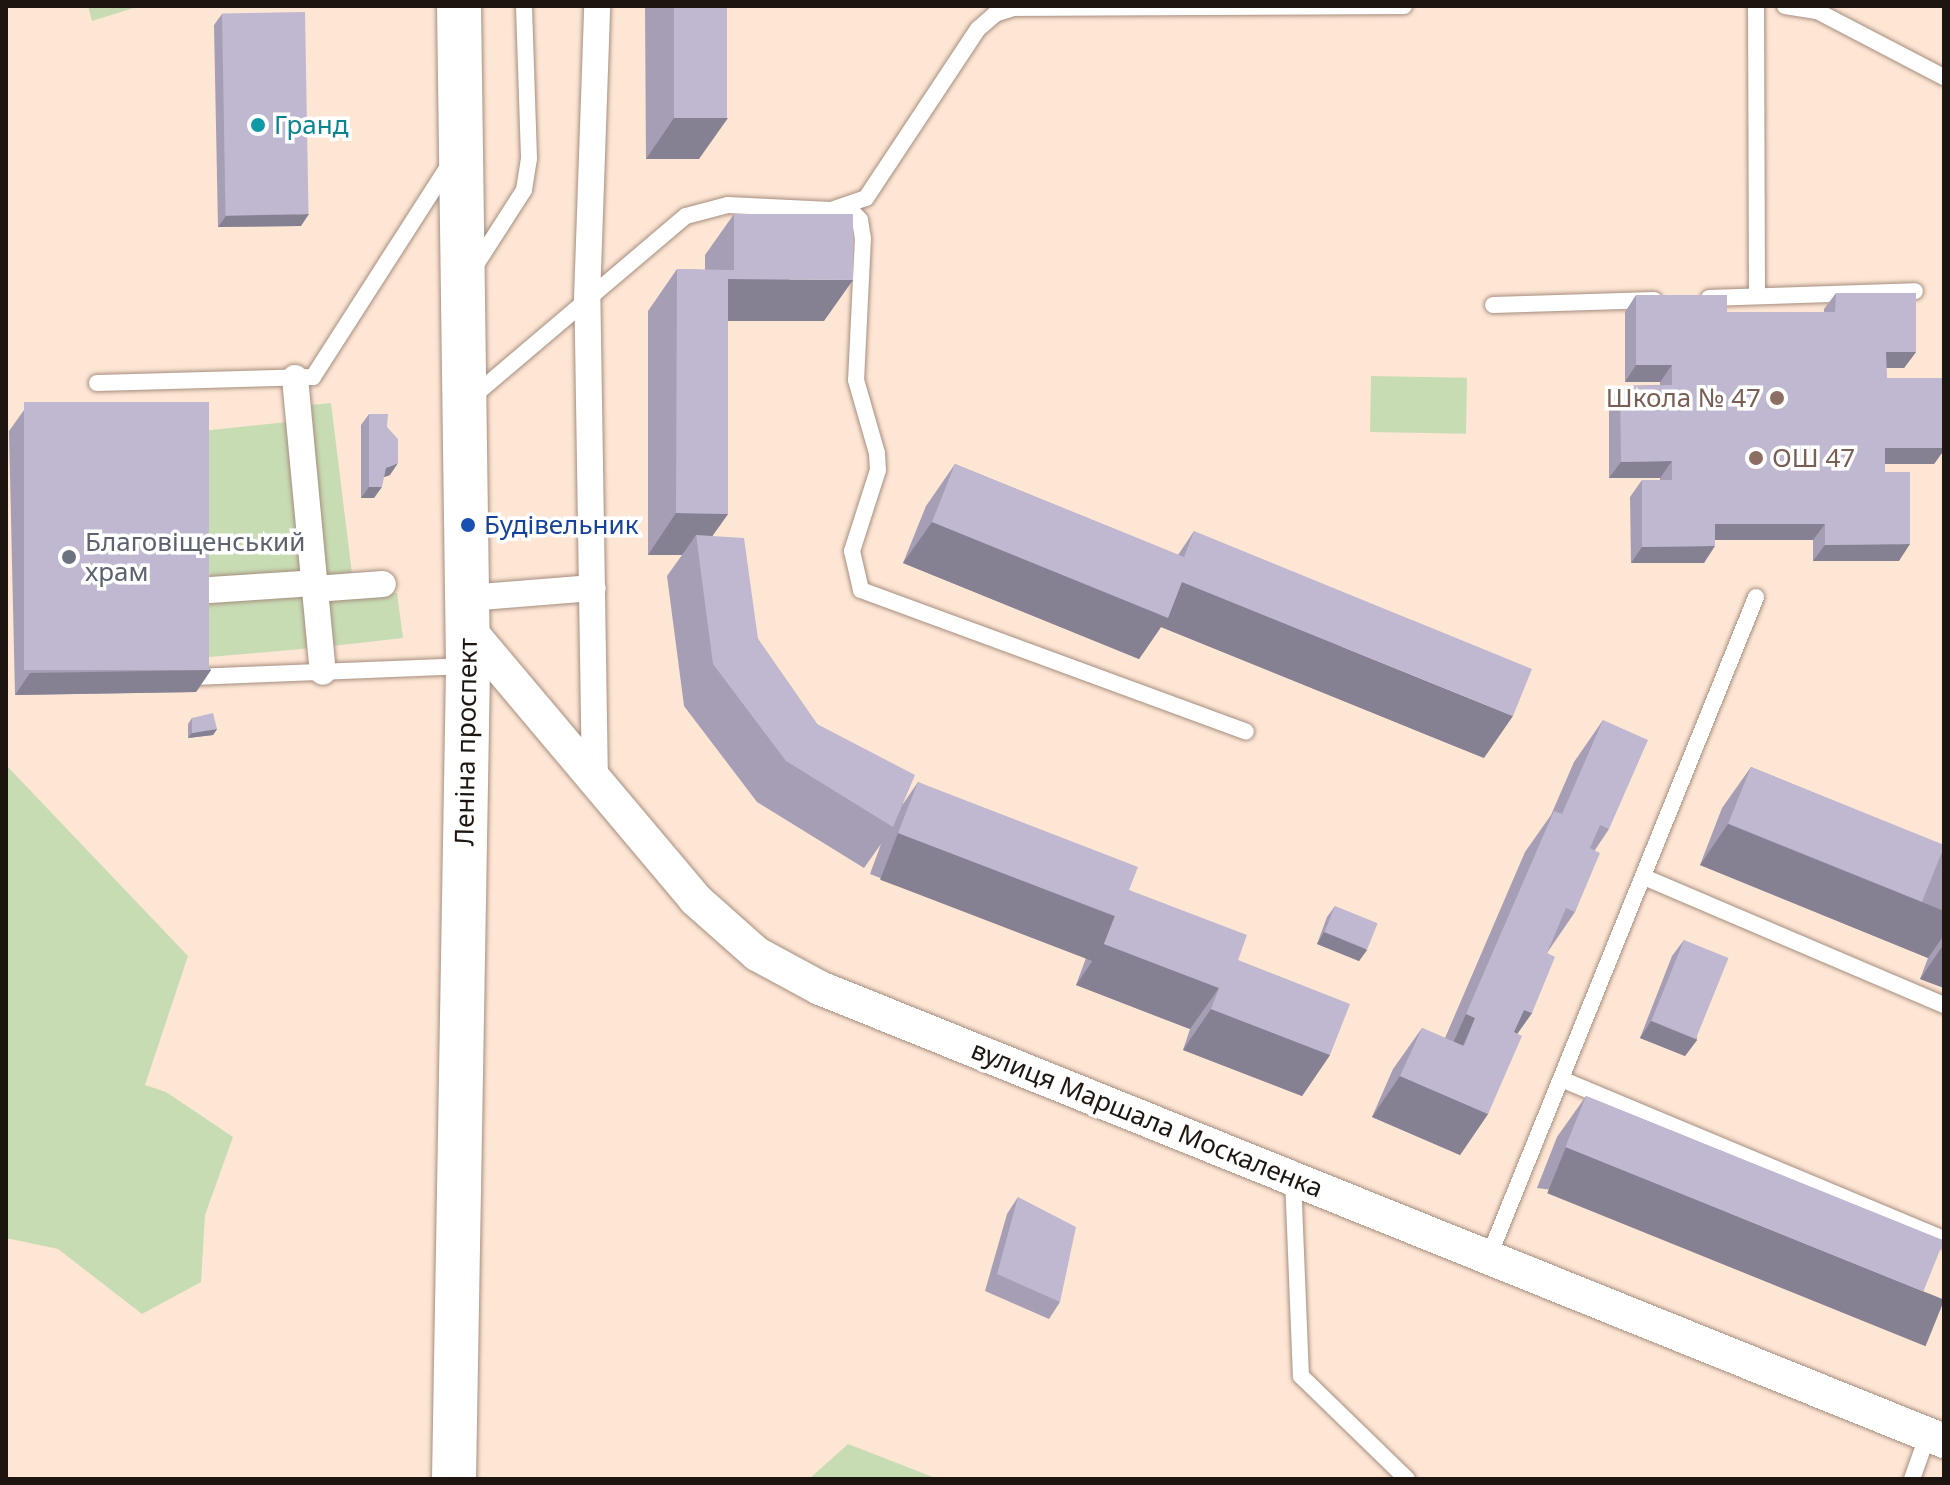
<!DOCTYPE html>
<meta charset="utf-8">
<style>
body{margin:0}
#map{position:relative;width:1950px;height:1485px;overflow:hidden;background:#fee6d5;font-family:"Noto Sans",sans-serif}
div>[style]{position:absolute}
.green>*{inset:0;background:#c8dcb4;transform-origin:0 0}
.roads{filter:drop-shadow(0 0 2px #a58e7f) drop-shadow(0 0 2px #a58e7f)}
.service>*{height:16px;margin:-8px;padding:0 8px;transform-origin:8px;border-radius:8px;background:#fff}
.pedestrian>*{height:26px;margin:-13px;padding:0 13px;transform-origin:13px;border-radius:13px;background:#fff}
.minor>*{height:34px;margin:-17px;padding:0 17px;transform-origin:17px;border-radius:17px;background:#fff}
.secondary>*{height:44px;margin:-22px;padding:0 22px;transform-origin:22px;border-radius:22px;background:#fff}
.wall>*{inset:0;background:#a59eb4}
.shaded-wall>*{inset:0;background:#868192;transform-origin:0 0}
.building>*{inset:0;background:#c0b8d1;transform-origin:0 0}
.dots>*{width:22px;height:22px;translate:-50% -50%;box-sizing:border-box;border:4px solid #fff;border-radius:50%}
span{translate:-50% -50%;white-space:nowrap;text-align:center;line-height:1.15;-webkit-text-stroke:7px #fff;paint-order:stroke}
.culture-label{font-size:26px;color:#0d838f}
.left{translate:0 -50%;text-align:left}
.education-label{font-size:26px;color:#785e54}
.right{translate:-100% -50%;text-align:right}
.transit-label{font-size:26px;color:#164399}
.worship-label{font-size:26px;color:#5b616d}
.street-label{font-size:26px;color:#1d150f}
.frame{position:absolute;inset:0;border:8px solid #1d150f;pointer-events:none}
</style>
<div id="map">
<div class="green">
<div style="clip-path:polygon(88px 6px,140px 6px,92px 21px)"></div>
<div style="left:1371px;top:376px;width:96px;height:56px;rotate:1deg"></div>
<div style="clip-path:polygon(331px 403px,352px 574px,324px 578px,311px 405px)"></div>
<div style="left:296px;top:421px;width:159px;height:102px;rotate:84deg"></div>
<div style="left:310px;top:587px;width:61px;height:115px;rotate:85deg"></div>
<div style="clip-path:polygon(397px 593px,403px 638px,323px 647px,317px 594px)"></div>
<div style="clip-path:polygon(6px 765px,188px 956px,145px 1085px,166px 1092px,233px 1137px,205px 1215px,201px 1282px,142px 1314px,58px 1249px,6px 1238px)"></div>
<div style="clip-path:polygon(848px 1444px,938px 1479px,809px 1479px)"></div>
</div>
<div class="roads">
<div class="service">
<div style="left:1756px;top:6px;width:290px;rotate:89.8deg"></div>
<div style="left:1785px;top:6px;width:32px;rotate:9deg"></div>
<div style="left:1817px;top:11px;width:143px;rotate:27.5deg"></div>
<div style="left:848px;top:207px;width:18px;rotate:47deg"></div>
<div style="left:860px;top:220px;width:18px;rotate:81deg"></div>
<div style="left:863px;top:238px;width:142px;rotate:92.8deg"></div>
<div style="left:856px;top:380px;width:76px;rotate:74deg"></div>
<div style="left:877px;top:453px;width:17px;rotate:87deg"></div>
<div style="left:878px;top:470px;width:85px;rotate:107.8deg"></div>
<div style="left:852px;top:551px;width:40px;rotate:77deg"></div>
<div style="left:861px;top:590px;width:410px;rotate:20.2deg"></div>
<div style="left:472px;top:271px;width:96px;rotate:-57.3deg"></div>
<div style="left:524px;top:190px;width:32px;rotate:-81deg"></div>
<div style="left:529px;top:158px;width:152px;rotate:-91.9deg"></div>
<div style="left:1709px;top:298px;width:206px;rotate:-1.9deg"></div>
<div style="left:1493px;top:305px;width:161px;rotate:-1.8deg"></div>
<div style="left:97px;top:383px;width:216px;rotate:-1.6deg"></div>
<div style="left:313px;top:377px;width:255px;rotate:-57.3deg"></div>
<div style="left:470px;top:399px;width:283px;rotate:-40.3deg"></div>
<div style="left:686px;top:216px;width:43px;rotate:-14.7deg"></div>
<div style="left:728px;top:205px;width:103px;rotate:2.8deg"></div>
<div style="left:831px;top:210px;width:37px;rotate:-19deg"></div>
<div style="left:866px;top:198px;width:203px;rotate:-56.5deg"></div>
<div style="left:978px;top:29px;width:23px;rotate:-41deg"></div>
<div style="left:995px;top:14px;width:19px;rotate:-18deg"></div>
<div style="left:1013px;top:8px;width:391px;rotate:-0.3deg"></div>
<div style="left:195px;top:677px;width:271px;rotate:-2.3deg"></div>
<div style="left:1644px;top:877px;width:326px;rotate:23.1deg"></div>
<div style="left:1561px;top:1079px;width:415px;rotate:22.7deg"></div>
<div style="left:1293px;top:1178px;width:198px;rotate:87.7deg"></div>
<div style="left:1301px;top:1376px;width:148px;rotate:44.2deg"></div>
<div style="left:1489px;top:1256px;width:711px;rotate:-67.94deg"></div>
<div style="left:1912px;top:1479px;width:48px;rotate:-70.4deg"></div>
</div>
<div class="pedestrian">
<div style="left:295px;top:378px;width:295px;rotate:84.6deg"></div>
<div style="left:315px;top:589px;width:68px;rotate:-4.2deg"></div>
<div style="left:195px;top:591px;width:119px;rotate:-3.8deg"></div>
<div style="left:468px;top:598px;width:125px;rotate:-4.6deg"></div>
<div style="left:595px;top:783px;width:484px;rotate:-90.9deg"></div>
<div style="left:587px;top:299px;width:293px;rotate:-88deg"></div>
</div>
<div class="minor">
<div style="left:468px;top:629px;width:353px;rotate:49.9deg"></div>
<div style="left:695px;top:899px;width:83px;rotate:41.6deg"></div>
<div style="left:757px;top:954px;width:72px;rotate:28.4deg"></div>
<div style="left:820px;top:988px;width:1212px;rotate:21.95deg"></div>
</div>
<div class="secondary">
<div style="left:454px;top:1479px;width:813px;rotate:-89.01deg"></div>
<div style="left:468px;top:666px;width:660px;rotate:-90.78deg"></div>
</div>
</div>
<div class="wall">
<div style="clip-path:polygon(645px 6px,727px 6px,699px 159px,646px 159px)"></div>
<div style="clip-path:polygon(222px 14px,301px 226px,218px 227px,214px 25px)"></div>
<div style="clip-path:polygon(734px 214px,824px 321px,728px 321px,728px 514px,712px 536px,758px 639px,817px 724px,903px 804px,918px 782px,1129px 890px,1238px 960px,1330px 1055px,1302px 1096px,1183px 1050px,1190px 1029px,1076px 985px,1086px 958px,870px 874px,881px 844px,864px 868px,757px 802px,684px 706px,667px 576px,682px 555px,648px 555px,648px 311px,677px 269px,705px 270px,705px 255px)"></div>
<div style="clip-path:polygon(1836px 293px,1916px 352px,1904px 368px,1886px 368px,1887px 378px,1944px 378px,1944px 450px,1934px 464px,1885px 464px,1885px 472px,1899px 561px,1813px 561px,1813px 540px,1715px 540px,1704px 563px,1631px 563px,1630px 497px,1642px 480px,1660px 480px,1660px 478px,1609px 478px,1609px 402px,1620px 386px,1660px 385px,1660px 382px,1625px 382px,1625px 312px,1636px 295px,1727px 312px,1824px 312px,1824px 309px)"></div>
<div style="clip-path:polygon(24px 410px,211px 670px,196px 692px,15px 695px,9px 431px)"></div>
<div style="clip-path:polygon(369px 414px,387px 427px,390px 475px,384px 477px,374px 498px,361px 498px,361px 425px)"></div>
<div style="clip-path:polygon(955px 464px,1178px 555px,1194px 531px,1484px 758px,1161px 627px,1139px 659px,903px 563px,926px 506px)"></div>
<div style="clip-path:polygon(192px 718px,217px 729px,213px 735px,188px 738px,188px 724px)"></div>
<div style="clip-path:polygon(1603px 720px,1609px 829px,1595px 850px,1575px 912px,1547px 953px,1532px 1013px,1517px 1034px,1488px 1114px,1460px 1155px,1372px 1117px,1393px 1069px,1422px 1028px,1445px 1038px,1525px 852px,1551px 815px,1574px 762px)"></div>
<div style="clip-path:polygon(1751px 767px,1944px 846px,1944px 988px,1920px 979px,1928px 958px,1700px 865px,1722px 808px)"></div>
<div style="clip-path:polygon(1335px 906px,1367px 950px,1359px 961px,1317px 944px,1327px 917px)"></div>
<div style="clip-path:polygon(1684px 940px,1697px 1040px,1685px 1056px,1640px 1038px,1672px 956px)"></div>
<div style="clip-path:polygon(1586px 1096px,1944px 1241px,1537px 1188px,1557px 1137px)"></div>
<div style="clip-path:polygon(1018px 1197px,1060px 1302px,1049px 1319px,985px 1291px,1007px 1214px)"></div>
</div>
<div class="shaded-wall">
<div style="clip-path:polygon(674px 118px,728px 118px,699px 159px,646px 159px)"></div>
<div style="clip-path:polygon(309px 214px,301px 226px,218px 227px,226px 216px)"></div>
<div style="clip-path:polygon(728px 279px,853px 280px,824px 321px,699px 321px)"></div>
<div style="clip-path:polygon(1886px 352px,1916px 352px,1904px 368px,1875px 368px)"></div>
<div style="clip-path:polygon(1636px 365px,1672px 365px,1660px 382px,1625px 382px)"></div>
<div style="clip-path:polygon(1885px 448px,1944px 448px,1944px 450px,1934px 464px,1874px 464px)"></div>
<div style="clip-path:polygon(1672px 461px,1660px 478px,1609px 478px,1621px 462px)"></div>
<div style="clip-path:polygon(398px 463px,390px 475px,379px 479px,386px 468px)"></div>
<div style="clip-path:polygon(369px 487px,382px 487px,374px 498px,361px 498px)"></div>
<div style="clip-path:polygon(676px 513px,728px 514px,699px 555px,696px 535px,682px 555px,648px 555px)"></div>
<div style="clip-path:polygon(932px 522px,1182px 582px,1513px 716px,1484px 758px,1161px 627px,1139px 659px,903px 563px)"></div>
<div style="clip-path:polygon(1715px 524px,1825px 524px,1813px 540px,1704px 540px)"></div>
<div style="clip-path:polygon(1910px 544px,1899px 561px,1813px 561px,1825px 545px)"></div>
<div style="clip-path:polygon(1715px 546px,1704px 563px,1631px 563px,1642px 547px)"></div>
<div style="clip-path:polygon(211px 670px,196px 692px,15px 695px,30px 673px)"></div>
<div style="clip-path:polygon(217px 729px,213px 735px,188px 738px,192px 733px)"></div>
<div style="clip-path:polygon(1728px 824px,1944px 911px,1944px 935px,1928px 958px,1700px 865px)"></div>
<div style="left:898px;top:833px;width:232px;height:50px;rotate:21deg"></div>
<div style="clip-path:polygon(1324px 932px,1367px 950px,1359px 961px,1317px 944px)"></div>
<div style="clip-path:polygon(1104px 944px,1219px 988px,1190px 1029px,1076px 985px)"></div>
<div style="clip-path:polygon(1944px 944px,1944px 988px,1920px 979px)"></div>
<div style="clip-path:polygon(1211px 1009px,1330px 1055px,1302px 1096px,1183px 1050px)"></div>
<div style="clip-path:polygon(1524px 1010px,1532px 1013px,1503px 1054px)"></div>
<div style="left:1466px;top:1014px;width:10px;height:51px;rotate:24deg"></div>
<div style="clip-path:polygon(1651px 1021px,1697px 1040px,1685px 1056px,1640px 1038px)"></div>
<div style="clip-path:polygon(1400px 1076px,1488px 1114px,1460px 1155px,1372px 1117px)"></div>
<div style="left:1566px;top:1147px;width:408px;height:50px;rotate:22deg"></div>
</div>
<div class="building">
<div style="left:674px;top:6px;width:53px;height:112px"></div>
<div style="left:305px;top:12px;width:202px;height:83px;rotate:89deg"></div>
<div style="clip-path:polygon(734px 214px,853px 214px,853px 280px,728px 279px,728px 514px,676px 513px,677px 269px,734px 270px)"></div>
<div style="clip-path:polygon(1836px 293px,1916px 293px,1916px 352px,1886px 352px,1887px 378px,1944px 378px,1944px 448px,1885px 448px,1885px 472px,1910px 472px,1910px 544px,1825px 545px,1825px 524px,1715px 524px,1715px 546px,1642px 547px,1642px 480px,1672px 480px,1672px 461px,1621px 462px,1620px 386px,1672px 385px,1672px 365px,1636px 365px,1636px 295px,1727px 295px,1727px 312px,1835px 312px)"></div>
<div style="left:209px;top:402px;width:268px;height:185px;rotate:90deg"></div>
<div style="clip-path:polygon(369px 414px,388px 414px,387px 427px,398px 439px,398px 463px,386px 468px,382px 487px,369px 487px)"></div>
<div style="clip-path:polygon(955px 464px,1184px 557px,1194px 531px,1532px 669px,1513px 716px,1182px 582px,1168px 618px,932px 522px)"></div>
<div style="clip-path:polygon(696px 535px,744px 538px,758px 639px,817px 724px,915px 775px,893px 827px,786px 761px,713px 664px)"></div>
<div style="clip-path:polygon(213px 713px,217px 729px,192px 733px,192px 718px)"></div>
<div style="clip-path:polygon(1603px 720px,1648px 740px,1609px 829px,1600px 825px,1590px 848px,1600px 853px,1575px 912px,1566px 908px,1547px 953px,1555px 957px,1532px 1013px,1524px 1010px,1514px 1032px,1522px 1036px,1488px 1114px,1400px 1076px,1422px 1028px,1464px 1046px,1475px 1018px,1466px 1014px,1554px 811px,1562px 814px)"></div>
<div style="left:1751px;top:767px;width:209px;height:61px;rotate:22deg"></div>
<div style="clip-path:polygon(918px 782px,1138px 867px,1129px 890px,1247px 935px,1238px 960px,1350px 1004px,1330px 1055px,1211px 1009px,1219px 988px,1104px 944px,1115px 916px,898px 833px)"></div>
<div style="left:1335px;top:906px;width:46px;height:28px;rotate:22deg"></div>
<div style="left:1684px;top:940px;width:48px;height:87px;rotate:22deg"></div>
<div style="left:1586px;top:1096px;width:386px;height:55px;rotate:22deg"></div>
<div style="clip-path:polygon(1018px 1197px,1076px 1227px,1060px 1302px,997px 1274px)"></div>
</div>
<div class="dots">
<div style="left:258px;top:125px;background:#0f9aa8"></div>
<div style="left:1777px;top:398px;background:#8d6e63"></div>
<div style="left:1756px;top:458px;background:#8d6e63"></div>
<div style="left:468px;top:525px;background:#1a4fb4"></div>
<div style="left:69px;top:557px;background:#6b7280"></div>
</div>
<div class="culture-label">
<span class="left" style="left:274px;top:125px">Гранд</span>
</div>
<div class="education-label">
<span class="right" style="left:1761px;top:398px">Школа № 47</span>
<span class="left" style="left:1772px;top:458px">ОШ 47</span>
</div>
<div class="transit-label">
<span class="left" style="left:484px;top:525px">Будівельник</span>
</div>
<div class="worship-label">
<span class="left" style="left:85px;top:557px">Благовіщенський<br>храм</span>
</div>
<div class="street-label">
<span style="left:466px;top:742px;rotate:-89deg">Леніна проспект</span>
<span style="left:1147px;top:1119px;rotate:22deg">вулиця Маршала Москаленка</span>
</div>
<div class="frame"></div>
</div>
